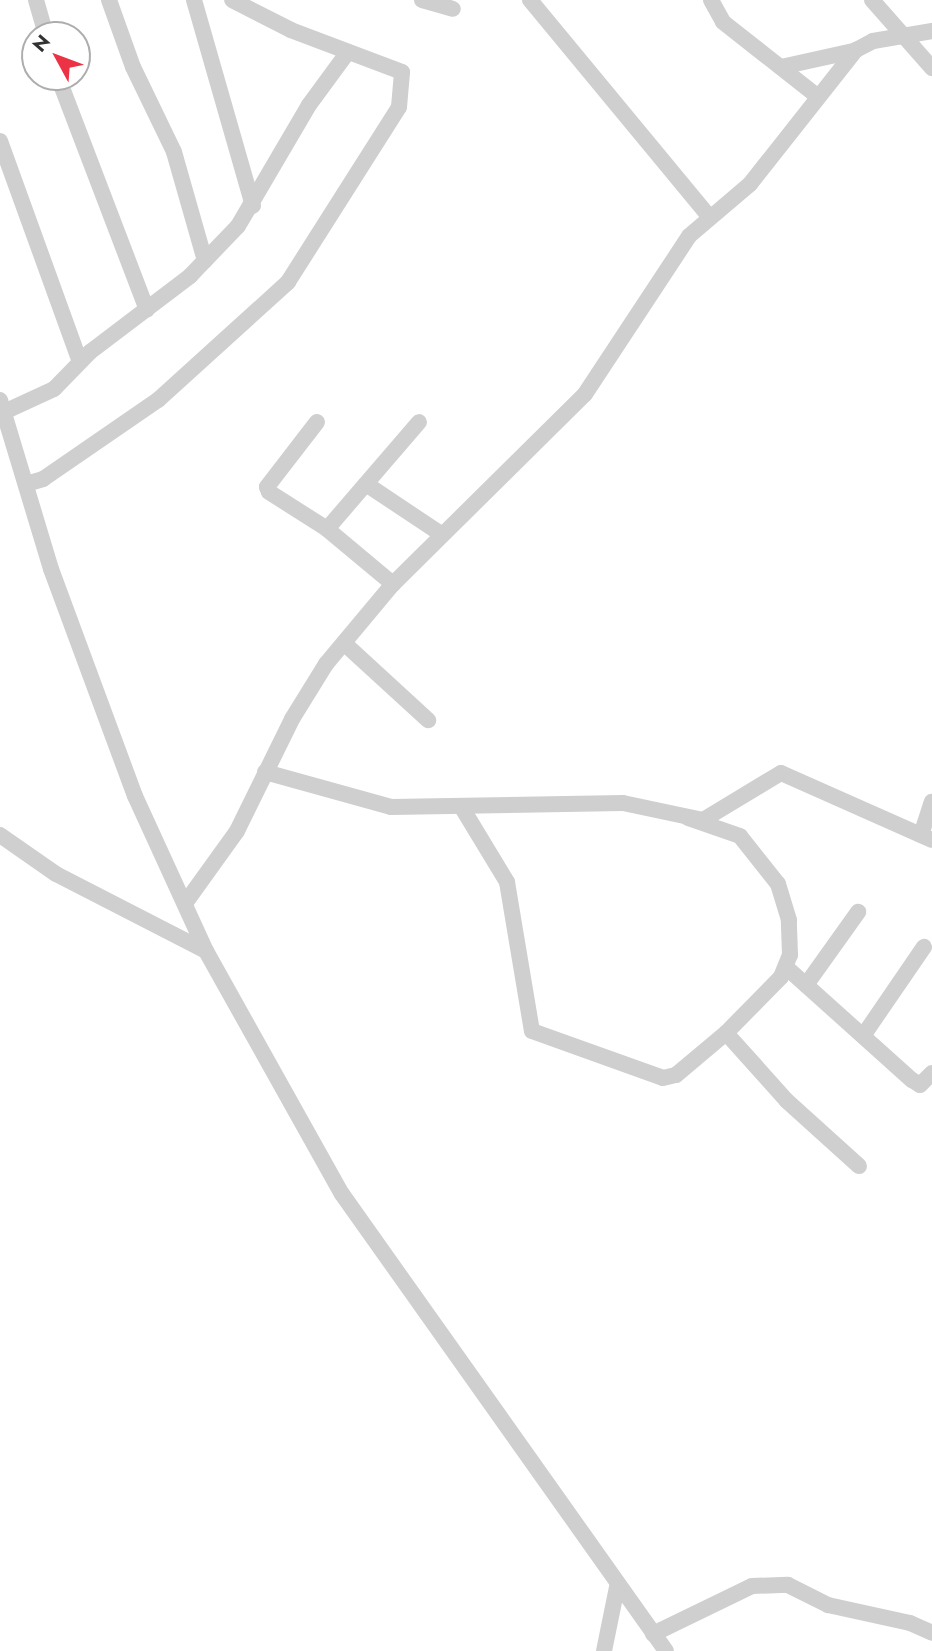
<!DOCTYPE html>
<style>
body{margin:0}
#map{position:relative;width:932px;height:1651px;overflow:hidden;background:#fff;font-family:Jost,sans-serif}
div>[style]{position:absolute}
.minor>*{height:16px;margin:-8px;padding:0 8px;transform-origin:8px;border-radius:8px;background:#cfcfcf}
span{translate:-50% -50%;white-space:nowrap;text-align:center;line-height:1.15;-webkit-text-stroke:7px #fff;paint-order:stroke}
.north{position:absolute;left:21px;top:21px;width:70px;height:70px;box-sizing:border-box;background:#fff;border:2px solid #adadad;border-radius:50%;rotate:311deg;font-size:19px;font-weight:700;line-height:28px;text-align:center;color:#323232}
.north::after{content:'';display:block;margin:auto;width:24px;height:32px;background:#ec3245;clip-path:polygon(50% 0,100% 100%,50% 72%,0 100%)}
</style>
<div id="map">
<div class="minor">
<div style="left:36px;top:0;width:36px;rotate:74deg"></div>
<div style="left:109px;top:0;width:71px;rotate:70.3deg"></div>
<div style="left:133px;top:67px;width:94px;rotate:64.2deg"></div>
<div style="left:174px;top:152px;width:113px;rotate:74.1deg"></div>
<div style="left:194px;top:0;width:214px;rotate:74deg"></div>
<div style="left:422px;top:0;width:32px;rotate:16deg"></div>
<div style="left:530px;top:0;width:281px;rotate:50.4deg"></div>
<div style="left:711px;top:0;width:25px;rotate:61deg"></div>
<div style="left:723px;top:22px;width:120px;rotate:38.2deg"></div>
<div style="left:872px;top:0;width:91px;rotate:48.6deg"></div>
<div style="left:781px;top:67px;width:75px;rotate:-12.4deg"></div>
<div style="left:58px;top:77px;width:249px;rotate:69.1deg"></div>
<div style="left:0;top:141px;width:235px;rotate:70.1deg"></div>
<div style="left:0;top:400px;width:177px;rotate:73.2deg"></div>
<div style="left:51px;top:569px;width:242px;rotate:69.7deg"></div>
<div style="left:135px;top:796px;width:170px;rotate:65.4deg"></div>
<div style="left:206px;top:951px;width:278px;rotate:60.8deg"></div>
<div style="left:342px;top:1194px;width:560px;rotate:54.66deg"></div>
<div style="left:4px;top:412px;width:55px;rotate:-24.7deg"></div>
<div style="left:54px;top:389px;width:52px;rotate:-45.8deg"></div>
<div style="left:90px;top:352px;width:126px;rotate:-37.2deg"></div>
<div style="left:190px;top:276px;width:69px;rotate:-46.2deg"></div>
<div style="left:238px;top:226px;width:140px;rotate:-59.6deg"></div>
<div style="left:309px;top:105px;width:66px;rotate:-53.7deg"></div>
<div style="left:317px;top:422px;width:82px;rotate:127.6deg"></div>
<div style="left:267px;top:487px;width:5px;rotate:68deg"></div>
<div style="left:269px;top:492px;width:69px;rotate:32.5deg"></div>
<div style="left:327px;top:529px;width:86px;rotate:39.8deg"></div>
<div style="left:26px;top:484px;width:18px;rotate:-16deg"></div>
<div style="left:43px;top:479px;width:140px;rotate:-34.5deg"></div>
<div style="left:158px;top:400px;width:176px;rotate:-42.2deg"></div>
<div style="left:288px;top:282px;width:207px;rotate:-57.6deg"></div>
<div style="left:399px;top:107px;width:35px;rotate:-85deg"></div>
<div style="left:402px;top:72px;width:119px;rotate:-159.3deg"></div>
<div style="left:291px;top:30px;width:66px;rotate:-153deg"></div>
<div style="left:366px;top:484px;width:90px;rotate:33.7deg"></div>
<div style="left:327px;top:529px;width:141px;rotate:-49.3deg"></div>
<div style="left:345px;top:644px;width:113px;rotate:42.5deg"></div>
<div style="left:265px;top:772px;width:131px;rotate:15.5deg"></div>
<div style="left:391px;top:807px;width:232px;rotate:-1deg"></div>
<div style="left:623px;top:803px;width:82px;rotate:12deg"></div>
<div style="left:703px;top:820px;width:91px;rotate:-31.1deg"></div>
<div style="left:781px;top:773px;width:165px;rotate:23.9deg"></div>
<div style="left:461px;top:806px;width:89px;rotate:58.8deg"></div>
<div style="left:507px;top:882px;width:151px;rotate:80.5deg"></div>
<div style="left:532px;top:1031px;width:139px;rotate:19.7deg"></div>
<div style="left:663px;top:1078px;width:13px;rotate:-13deg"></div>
<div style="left:676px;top:1075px;width:65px;rotate:-40deg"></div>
<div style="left:726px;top:1033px;width:78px;rotate:-45.5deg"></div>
<div style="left:781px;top:977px;width:24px;rotate:-68deg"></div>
<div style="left:790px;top:955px;width:35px;rotate:-92deg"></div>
<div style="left:789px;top:920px;width:38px;rotate:-107deg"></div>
<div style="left:778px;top:884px;width:61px;rotate:-128.4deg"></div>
<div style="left:740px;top:836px;width:55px;rotate:-160.9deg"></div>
<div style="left:0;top:835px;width:68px;rotate:34.9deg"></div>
<div style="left:56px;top:874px;width:169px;rotate:27.2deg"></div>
<div style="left:921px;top:835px;width:35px;rotate:-72deg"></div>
<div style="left:186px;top:902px;width:87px;rotate:-54.3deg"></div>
<div style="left:237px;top:831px;width:125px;rotate:-63.8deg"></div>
<div style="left:292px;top:719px;width:65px;rotate:-58.3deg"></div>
<div style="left:326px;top:664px;width:104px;rotate:-50.1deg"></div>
<div style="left:393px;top:584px;width:270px;rotate:-44.7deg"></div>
<div style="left:585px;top:394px;width:189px;rotate:-56.6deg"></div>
<div style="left:689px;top:236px;width:80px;rotate:-40.4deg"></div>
<div style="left:750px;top:184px;width:171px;rotate:-51.7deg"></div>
<div style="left:856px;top:50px;width:19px;rotate:-28deg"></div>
<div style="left:873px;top:41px;width:60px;rotate:-9.6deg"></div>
<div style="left:787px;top:968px;width:168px;rotate:41.9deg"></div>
<div style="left:912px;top:1080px;width:9px;rotate:32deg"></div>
<div style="left:920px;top:1085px;width:17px;rotate:-45deg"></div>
<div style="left:806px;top:985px;width:90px;rotate:-54.5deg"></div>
<div style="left:726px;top:1033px;width:91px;rotate:48.1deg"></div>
<div style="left:787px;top:1101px;width:97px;rotate:42.1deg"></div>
<div style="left:863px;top:1036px;width:108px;rotate:-55.6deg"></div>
<div style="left:653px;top:1634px;width:110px;rotate:-25.9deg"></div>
<div style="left:752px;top:1586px;width:36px;rotate:-2deg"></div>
<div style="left:788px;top:1585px;width:45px;rotate:26.6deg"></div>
<div style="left:828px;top:1605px;width:84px;rotate:12.4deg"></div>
<div style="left:910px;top:1623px;width:24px;rotate:24deg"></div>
<div style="left:604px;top:1651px;width:65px;rotate:-78.5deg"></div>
</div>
<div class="north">N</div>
</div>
